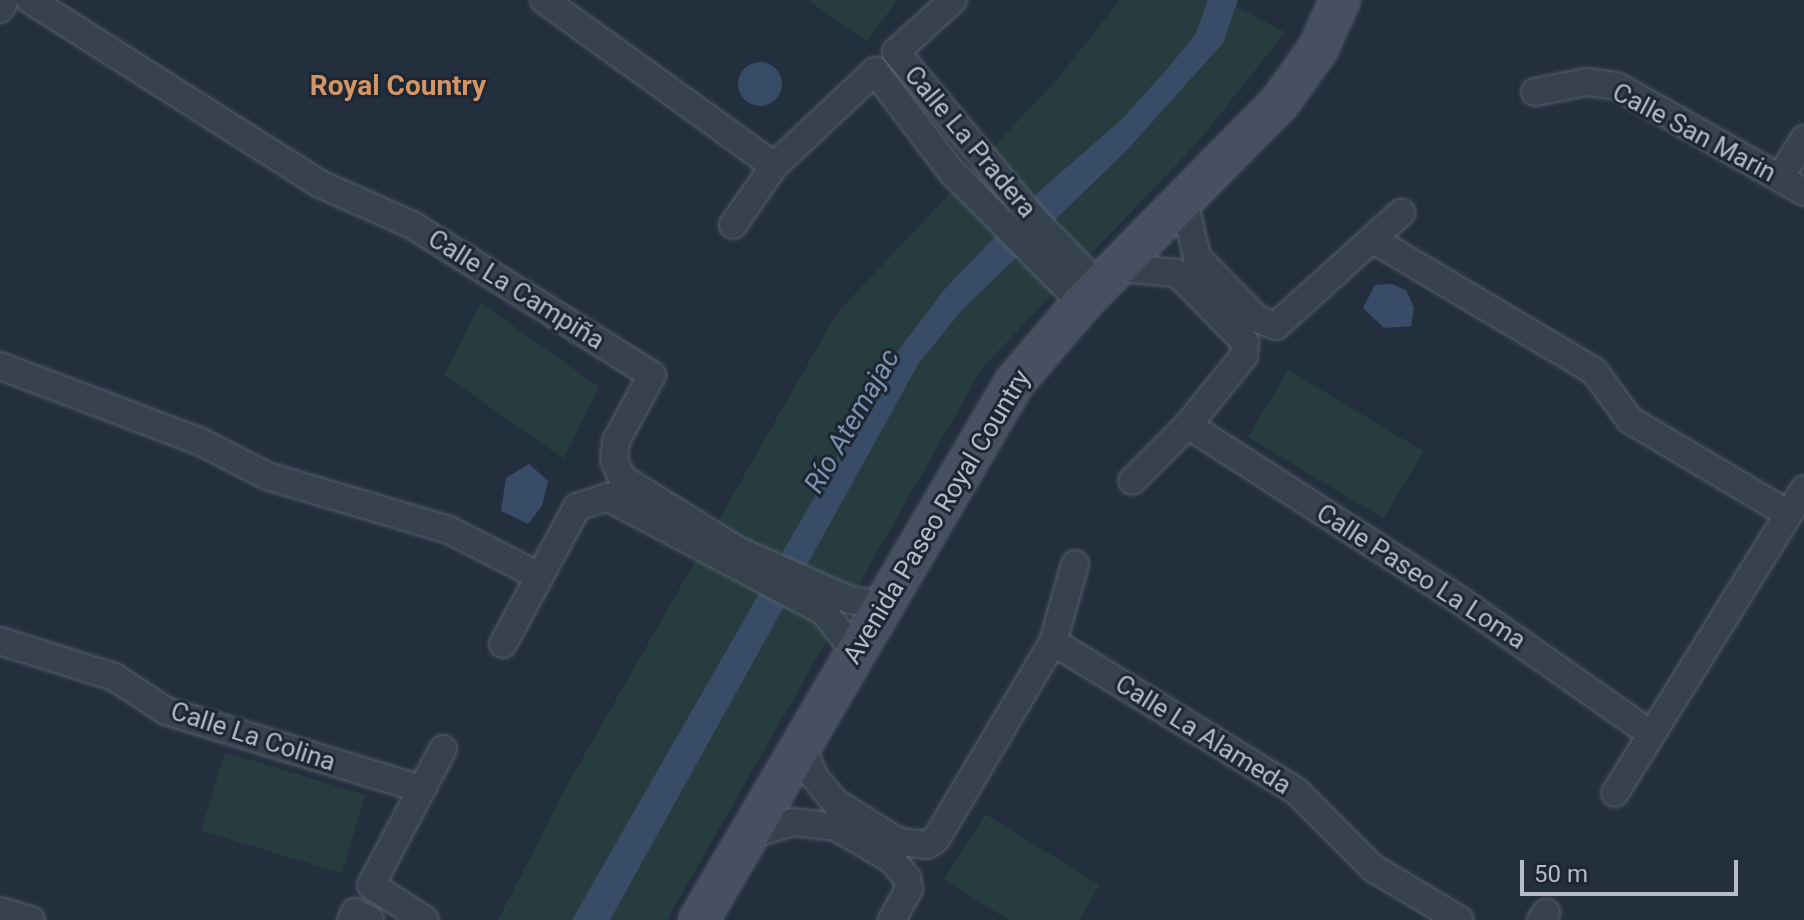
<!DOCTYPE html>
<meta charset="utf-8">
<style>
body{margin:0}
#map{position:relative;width:1804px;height:920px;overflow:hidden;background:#242f3e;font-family:Roboto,sans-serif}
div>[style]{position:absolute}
.green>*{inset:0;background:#263c3f;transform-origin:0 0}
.water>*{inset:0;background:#394c67}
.round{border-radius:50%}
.roads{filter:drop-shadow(0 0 2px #565f6c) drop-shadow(0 0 2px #565f6c)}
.street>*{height:26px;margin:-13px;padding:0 13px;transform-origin:13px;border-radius:13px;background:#38414e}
.secondary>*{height:38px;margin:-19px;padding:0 19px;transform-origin:19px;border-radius:19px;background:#465061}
span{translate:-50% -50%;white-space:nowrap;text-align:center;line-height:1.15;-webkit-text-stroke:6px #1d2633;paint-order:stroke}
.street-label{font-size:26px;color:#b4bcc9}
.neighbourhood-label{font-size:28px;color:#d59563;font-weight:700}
.water-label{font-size:28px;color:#7c92b1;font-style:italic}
.scale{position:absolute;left:1520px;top:860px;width:218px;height:36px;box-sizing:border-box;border:4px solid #b4bcc9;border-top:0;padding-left:10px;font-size:24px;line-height:28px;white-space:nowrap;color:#b4bcc9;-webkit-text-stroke:6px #1d2633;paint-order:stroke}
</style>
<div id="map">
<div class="green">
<div style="clip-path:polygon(808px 0,897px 0,867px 42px)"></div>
<div style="clip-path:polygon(1120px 0,1223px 0,1285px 32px,1198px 142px,983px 367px,667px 920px,498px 920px,565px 789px,837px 313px,1053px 84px)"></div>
<div style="clip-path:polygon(481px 303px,599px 387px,564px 459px,444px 375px)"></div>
<div style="left:1288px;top:370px;width:158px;height:78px;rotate:31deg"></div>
<div style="left:225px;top:752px;width:147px;height:82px;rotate:17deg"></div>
<div style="clip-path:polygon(985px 814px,1100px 885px,1079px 920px,1009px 920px,944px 880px)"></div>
</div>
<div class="water">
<div style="clip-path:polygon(1208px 0,1238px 0,1223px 43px,1127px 150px,961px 311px,919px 363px,610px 920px,572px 920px,898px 351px,944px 290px,1034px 196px,1122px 119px,1168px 68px,1195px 35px)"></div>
<div class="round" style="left:738px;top:62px;width:44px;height:44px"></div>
<div style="clip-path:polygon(1392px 284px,1406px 290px,1414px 308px,1411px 326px,1384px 328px,1363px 308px,1375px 285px)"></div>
<div style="clip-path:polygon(529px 464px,548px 481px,542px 506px,528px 524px,501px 511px,506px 478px)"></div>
</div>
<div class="roads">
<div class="street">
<div style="left:30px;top:0;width:343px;rotate:32.4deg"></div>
<div style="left:320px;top:184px;width:101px;rotate:24deg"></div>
<div style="left:412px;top:225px;width:283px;rotate:32deg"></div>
<div style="left:652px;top:375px;width:75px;rotate:118.6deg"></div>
<div style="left:616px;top:441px;width:19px;rotate:96deg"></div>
<div style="left:614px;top:460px;width:20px;rotate:66deg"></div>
<div style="left:622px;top:478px;width:138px;rotate:32deg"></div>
<div style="left:739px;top:551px;width:121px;rotate:23.8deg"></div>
<div style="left:850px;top:600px;width:33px;rotate:9deg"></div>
<div style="left:544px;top:0;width:284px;rotate:35.8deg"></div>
<div style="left:953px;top:0;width:77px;rotate:137.6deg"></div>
<div style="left:896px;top:52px;width:217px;rotate:50.4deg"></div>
<div style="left:1034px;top:219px;width:93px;rotate:45.9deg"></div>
<div style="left:0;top:9px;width:10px;rotate:-61deg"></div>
<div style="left:1535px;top:92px;width:53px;rotate:-10.9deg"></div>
<div style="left:1587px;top:82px;width:30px;rotate:8deg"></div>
<div style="left:1617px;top:86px;width:215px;rotate:29.5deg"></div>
<div style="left:1780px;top:178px;width:46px;rotate:-58.4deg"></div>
<div style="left:1184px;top:201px;width:57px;rotate:76.9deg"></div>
<div style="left:1197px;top:257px;width:86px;rotate:45.9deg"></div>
<div style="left:1257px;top:319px;width:20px;rotate:20deg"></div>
<div style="left:1276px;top:326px;width:169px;rotate:-42.1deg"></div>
<div style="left:733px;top:225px;width:72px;rotate:-55.2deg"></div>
<div style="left:774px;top:166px;width:139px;rotate:-43.2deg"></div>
<div style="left:875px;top:71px;width:127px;rotate:52.7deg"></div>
<div style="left:952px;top:172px;width:185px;rotate:45.2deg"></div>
<div style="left:1374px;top:240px;width:256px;rotate:30.8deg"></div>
<div style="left:1594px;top:371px;width:61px;rotate:53.7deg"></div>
<div style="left:1630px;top:420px;width:184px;rotate:30.7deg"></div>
<div style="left:1119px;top:268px;width:58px;rotate:4.9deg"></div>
<div style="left:1177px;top:273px;width:97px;rotate:45.4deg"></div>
<div style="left:1245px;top:342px;width:14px;rotate:94deg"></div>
<div style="left:1244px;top:356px;width:89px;rotate:129.1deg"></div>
<div style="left:1188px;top:425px;width:79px;rotate:135deg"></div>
<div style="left:0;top:366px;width:213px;rotate:20.7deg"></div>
<div style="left:199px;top:441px;width:76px;rotate:27.2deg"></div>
<div style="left:267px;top:476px;width:190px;rotate:16.5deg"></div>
<div style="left:449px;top:530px;width:99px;rotate:27.1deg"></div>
<div style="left:1188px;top:425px;width:325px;rotate:32.8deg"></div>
<div style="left:1461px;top:601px;width:232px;rotate:35deg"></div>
<div style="left:0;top:641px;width:120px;rotate:17.5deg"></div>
<div style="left:114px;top:677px;width:62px;rotate:33.2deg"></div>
<div style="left:166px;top:711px;width:267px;rotate:17deg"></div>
<div style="left:1053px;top:642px;width:285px;rotate:31.5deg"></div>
<div style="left:1296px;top:791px;width:109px;rotate:45deg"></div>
<div style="left:1373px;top:868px;width:101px;rotate:30.9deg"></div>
<div style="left:503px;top:644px;width:156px;rotate:-61.6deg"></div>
<div style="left:577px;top:507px;width:32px;rotate:-18deg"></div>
<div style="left:607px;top:497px;width:246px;rotate:27.9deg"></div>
<div style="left:824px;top:612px;width:50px;rotate:51.5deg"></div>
<div style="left:801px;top:743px;width:34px;rotate:69deg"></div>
<div style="left:813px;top:775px;width:35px;rotate:51deg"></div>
<div style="left:835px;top:802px;width:75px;rotate:32deg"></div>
<div style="left:899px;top:842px;width:28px;rotate:6deg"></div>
<div style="left:927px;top:845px;width:11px;rotate:-34deg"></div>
<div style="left:936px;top:839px;width:229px;rotate:-59.3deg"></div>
<div style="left:1053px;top:642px;width:81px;rotate:-74.2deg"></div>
<div style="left:1615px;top:793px;width:358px;rotate:-58.1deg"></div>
<div style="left:746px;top:836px;width:49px;rotate:-16.6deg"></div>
<div style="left:793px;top:822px;width:43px;rotate:6.6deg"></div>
<div style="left:836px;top:827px;width:65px;rotate:30.5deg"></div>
<div style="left:892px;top:860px;width:23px;rotate:50deg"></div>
<div style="left:907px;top:878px;width:11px;rotate:80deg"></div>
<div style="left:909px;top:889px;width:35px;rotate:119deg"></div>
<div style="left:0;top:911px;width:32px;rotate:16deg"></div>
<div style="left:351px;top:920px;width:9px;rotate:-63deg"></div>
<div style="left:355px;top:912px;width:17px;rotate:28deg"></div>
<div style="left:425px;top:920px;width:64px;rotate:-147.1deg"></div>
<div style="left:371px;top:885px;width:154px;rotate:-62.1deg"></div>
<div style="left:1541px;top:920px;width:9px;rotate:-54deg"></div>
</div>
<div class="secondary">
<div style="left:699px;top:920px;width:623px;rotate:-59.6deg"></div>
<div style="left:1014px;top:383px;width:105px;rotate:-49.6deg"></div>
<div style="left:1082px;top:303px;width:282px;rotate:-45.4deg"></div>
<div style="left:1280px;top:102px;width:65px;rotate:-54.4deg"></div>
<div style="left:1318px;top:49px;width:54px;rotate:-65.8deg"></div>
</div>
</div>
<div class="street-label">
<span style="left:1694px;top:133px;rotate:28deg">Calle San Marin</span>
<span style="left:970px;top:142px;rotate:50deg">Calle La Pradera</span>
<span style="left:516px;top:290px;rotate:32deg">Calle La Campiña</span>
<span style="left:937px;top:517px;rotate:-59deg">Avenida Paseo Royal Country</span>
<span style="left:1421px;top:577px;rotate:33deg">Calle Paseo La Loma</span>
<span style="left:1203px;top:735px;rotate:32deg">Calle La Alameda</span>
<span style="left:253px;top:737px;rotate:18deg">Calle La Colina</span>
</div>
<div class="neighbourhood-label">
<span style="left:398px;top:86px">Royal Country</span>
</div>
<div class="water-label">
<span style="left:852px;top:421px;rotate:-60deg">Río Atemajac</span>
</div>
<div class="scale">50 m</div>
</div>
